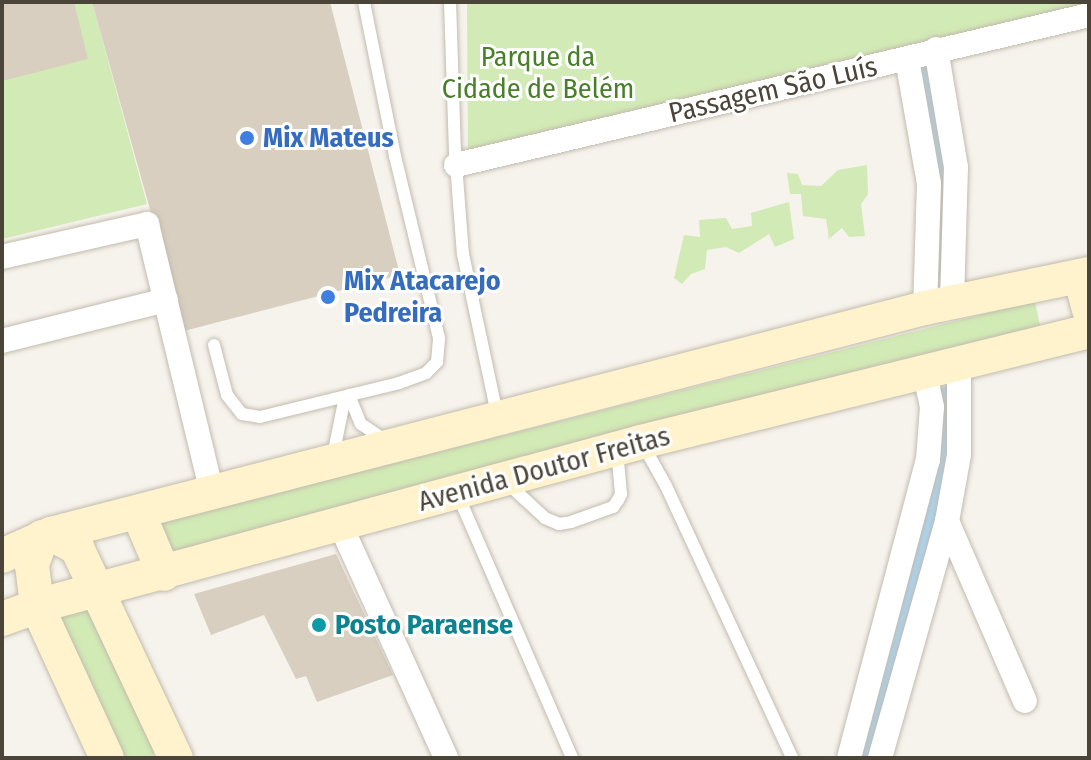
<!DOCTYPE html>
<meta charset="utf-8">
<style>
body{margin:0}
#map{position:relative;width:1091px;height:760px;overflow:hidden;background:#f6f3ec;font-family:"Fira Sans Condensed",sans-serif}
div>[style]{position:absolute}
.green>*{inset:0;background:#d2eab5}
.water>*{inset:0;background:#a9d4f2}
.building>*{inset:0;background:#d8cfc1}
.roads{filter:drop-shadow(0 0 2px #c2bbae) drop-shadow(0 0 2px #c2bbae)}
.lane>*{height:12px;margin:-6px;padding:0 6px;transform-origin:6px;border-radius:6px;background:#fff}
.street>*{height:24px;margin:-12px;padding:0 12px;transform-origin:12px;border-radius:12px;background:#fff}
.secondary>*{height:34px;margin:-17px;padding:0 17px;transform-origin:17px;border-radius:17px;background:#fff3cd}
.dots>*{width:22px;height:22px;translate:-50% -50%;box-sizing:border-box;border:4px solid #fff;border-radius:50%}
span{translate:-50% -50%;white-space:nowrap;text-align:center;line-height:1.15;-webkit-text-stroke:6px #fff;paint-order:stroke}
.park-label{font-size:28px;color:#4a7f2a}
.street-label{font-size:28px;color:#4b4439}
.shop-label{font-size:28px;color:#366cbe;font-weight:700}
.left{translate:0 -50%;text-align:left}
.culture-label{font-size:28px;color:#0d838f;font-weight:700}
.frame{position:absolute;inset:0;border:4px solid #4b4439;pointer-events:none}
</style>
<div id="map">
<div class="green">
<div style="clip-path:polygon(2px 2px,92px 2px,147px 204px,2px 239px)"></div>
<div style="clip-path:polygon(467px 2px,1089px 2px,1089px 8px,468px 162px)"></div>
<div style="clip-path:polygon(867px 165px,868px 194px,861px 204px,865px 236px,849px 237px,842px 228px,829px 239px,826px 219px,803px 216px,801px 194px,790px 194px,787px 173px,798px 174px,802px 185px,821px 186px,838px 170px)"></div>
<div style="clip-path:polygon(789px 202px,794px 239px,775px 247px,769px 234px,739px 253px,726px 247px,707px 250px,705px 269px,691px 274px,682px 284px,674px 278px,684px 235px,700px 237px,699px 220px,726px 218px,732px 229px,752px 226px,751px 213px)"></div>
<div style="clip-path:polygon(1035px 301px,1040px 326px,167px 566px,153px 524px)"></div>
<div style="clip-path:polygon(91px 606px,155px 749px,152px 758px,116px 758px,59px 614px)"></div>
</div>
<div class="water">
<div style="clip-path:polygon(925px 60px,947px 163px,945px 278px,934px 278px,913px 64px)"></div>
<div style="clip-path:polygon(953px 384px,946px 482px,871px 758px,856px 758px,938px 389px)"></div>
</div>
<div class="building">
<div style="clip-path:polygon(2px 2px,74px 2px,88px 59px,2px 81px)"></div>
<div style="clip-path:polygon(92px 2px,330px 2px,400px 275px,184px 331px)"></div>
<div style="clip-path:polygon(336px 554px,393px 675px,317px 702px,306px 676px,296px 679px,264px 615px,211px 635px,194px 594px)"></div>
</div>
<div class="roads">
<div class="lane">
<div style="left:450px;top:2px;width:149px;rotate:88.1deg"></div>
<div style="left:455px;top:151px;width:103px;rotate:85.6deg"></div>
<div style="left:463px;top:254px;width:168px;rotate:78deg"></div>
<div style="left:214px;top:345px;width:52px;rotate:75.4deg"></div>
<div style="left:227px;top:395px;width:24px;rotate:52deg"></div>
<div style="left:242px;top:414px;width:18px;rotate:9deg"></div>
<div style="left:260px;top:417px;width:143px;rotate:-13.7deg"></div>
<div style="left:399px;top:383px;width:29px;rotate:-20deg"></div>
<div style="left:426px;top:373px;width:16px;rotate:-45deg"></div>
<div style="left:437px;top:362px;width:24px;rotate:-85deg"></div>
<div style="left:439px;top:338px;width:187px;rotate:-103.6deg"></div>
<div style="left:395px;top:156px;width:157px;rotate:-101.4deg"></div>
<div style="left:349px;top:395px;width:31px;rotate:68deg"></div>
<div style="left:361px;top:424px;width:29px;rotate:34deg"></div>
<div style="left:642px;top:443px;width:49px;rotate:60.8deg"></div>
<div style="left:666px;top:486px;width:300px;rotate:65.1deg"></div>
<div style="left:333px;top:456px;width:60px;rotate:-78.5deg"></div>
<div style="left:506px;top:482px;width:53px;rotate:42.7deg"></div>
<div style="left:545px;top:518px;width:15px;rotate:23deg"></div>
<div style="left:559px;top:524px;width:12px;rotate:-9deg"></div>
<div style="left:571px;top:522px;width:45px;rotate:-19.7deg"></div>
<div style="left:613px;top:507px;width:9px;rotate:-54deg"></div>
<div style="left:618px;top:500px;width:7px;rotate:-63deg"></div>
<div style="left:621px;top:494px;width:44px;rotate:-95.2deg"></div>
<div style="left:457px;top:493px;width:289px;rotate:66.5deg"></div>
</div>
<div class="street">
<div style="left:936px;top:49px;width:120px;rotate:80.4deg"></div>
<div style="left:956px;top:167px;width:136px;rotate:91.7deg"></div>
<div style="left:907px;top:59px;width:127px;rotate:80deg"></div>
<div style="left:929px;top:184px;width:124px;rotate:91.8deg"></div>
<div style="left:456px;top:165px;width:651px;rotate:-13.33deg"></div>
<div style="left:2px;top:257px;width:149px;rotate:-12.8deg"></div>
<div style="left:147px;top:224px;width:277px;rotate:76.4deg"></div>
<div style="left:2px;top:341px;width:169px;rotate:-14deg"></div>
<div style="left:947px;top:521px;width:196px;rotate:66.6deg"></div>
<div style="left:340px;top:524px;width:257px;rotate:65.6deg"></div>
<div style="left:849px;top:758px;width:308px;rotate:-75.2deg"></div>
<div style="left:928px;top:460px;width:53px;rotate:-85.7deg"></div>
<div style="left:932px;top:407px;width:35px;rotate:-102deg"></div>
<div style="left:880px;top:758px;width:246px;rotate:-74.2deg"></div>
<div style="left:947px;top:521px;width:67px;rotate:-79.7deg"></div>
<div style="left:959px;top:455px;width:90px;rotate:-90deg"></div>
</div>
<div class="secondary">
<div style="left:1080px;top:276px;width:35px;rotate:75deg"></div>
<div style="left:138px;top:512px;width:67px;rotate:67.2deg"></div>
<div style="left:51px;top:534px;width:30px;rotate:28deg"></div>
<div style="left:77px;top:548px;width:232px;rotate:64.8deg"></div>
<div style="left:42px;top:537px;width:30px;rotate:110deg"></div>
<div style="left:32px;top:565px;width:41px;rotate:83deg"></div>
<div style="left:37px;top:606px;width:167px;rotate:65.3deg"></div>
<div style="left:2px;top:556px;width:54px;rotate:-24.2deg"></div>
<div style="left:51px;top:534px;width:903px;rotate:-14.5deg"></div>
<div style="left:925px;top:308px;width:167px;rotate:-11.7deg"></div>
<div style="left:2px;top:619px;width:37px;rotate:-20deg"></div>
<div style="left:37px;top:606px;width:626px;rotate:-15.19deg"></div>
<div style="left:641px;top:442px;width:462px;rotate:-13.9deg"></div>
</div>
</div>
<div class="dots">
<div style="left:247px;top:138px;background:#3f7fe0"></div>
<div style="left:328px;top:297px;background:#3f7fe0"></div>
<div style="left:319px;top:625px;background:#0f9aa8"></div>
</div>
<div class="park-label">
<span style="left:538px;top:73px">Parque da<br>Cidade de Belém</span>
</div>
<div class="street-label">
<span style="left:773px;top:90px;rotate:-13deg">Passagem São Luís</span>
<span style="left:544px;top:469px;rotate:-15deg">Avenida Doutor Freitas</span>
</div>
<div class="shop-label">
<span class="left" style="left:263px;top:138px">Mix Mateus</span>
<span class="left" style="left:344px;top:297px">Mix Atacarejo<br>Pedreira</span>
</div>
<div class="culture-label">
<span class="left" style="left:335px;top:625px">Posto Paraense</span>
</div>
<div class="frame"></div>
</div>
